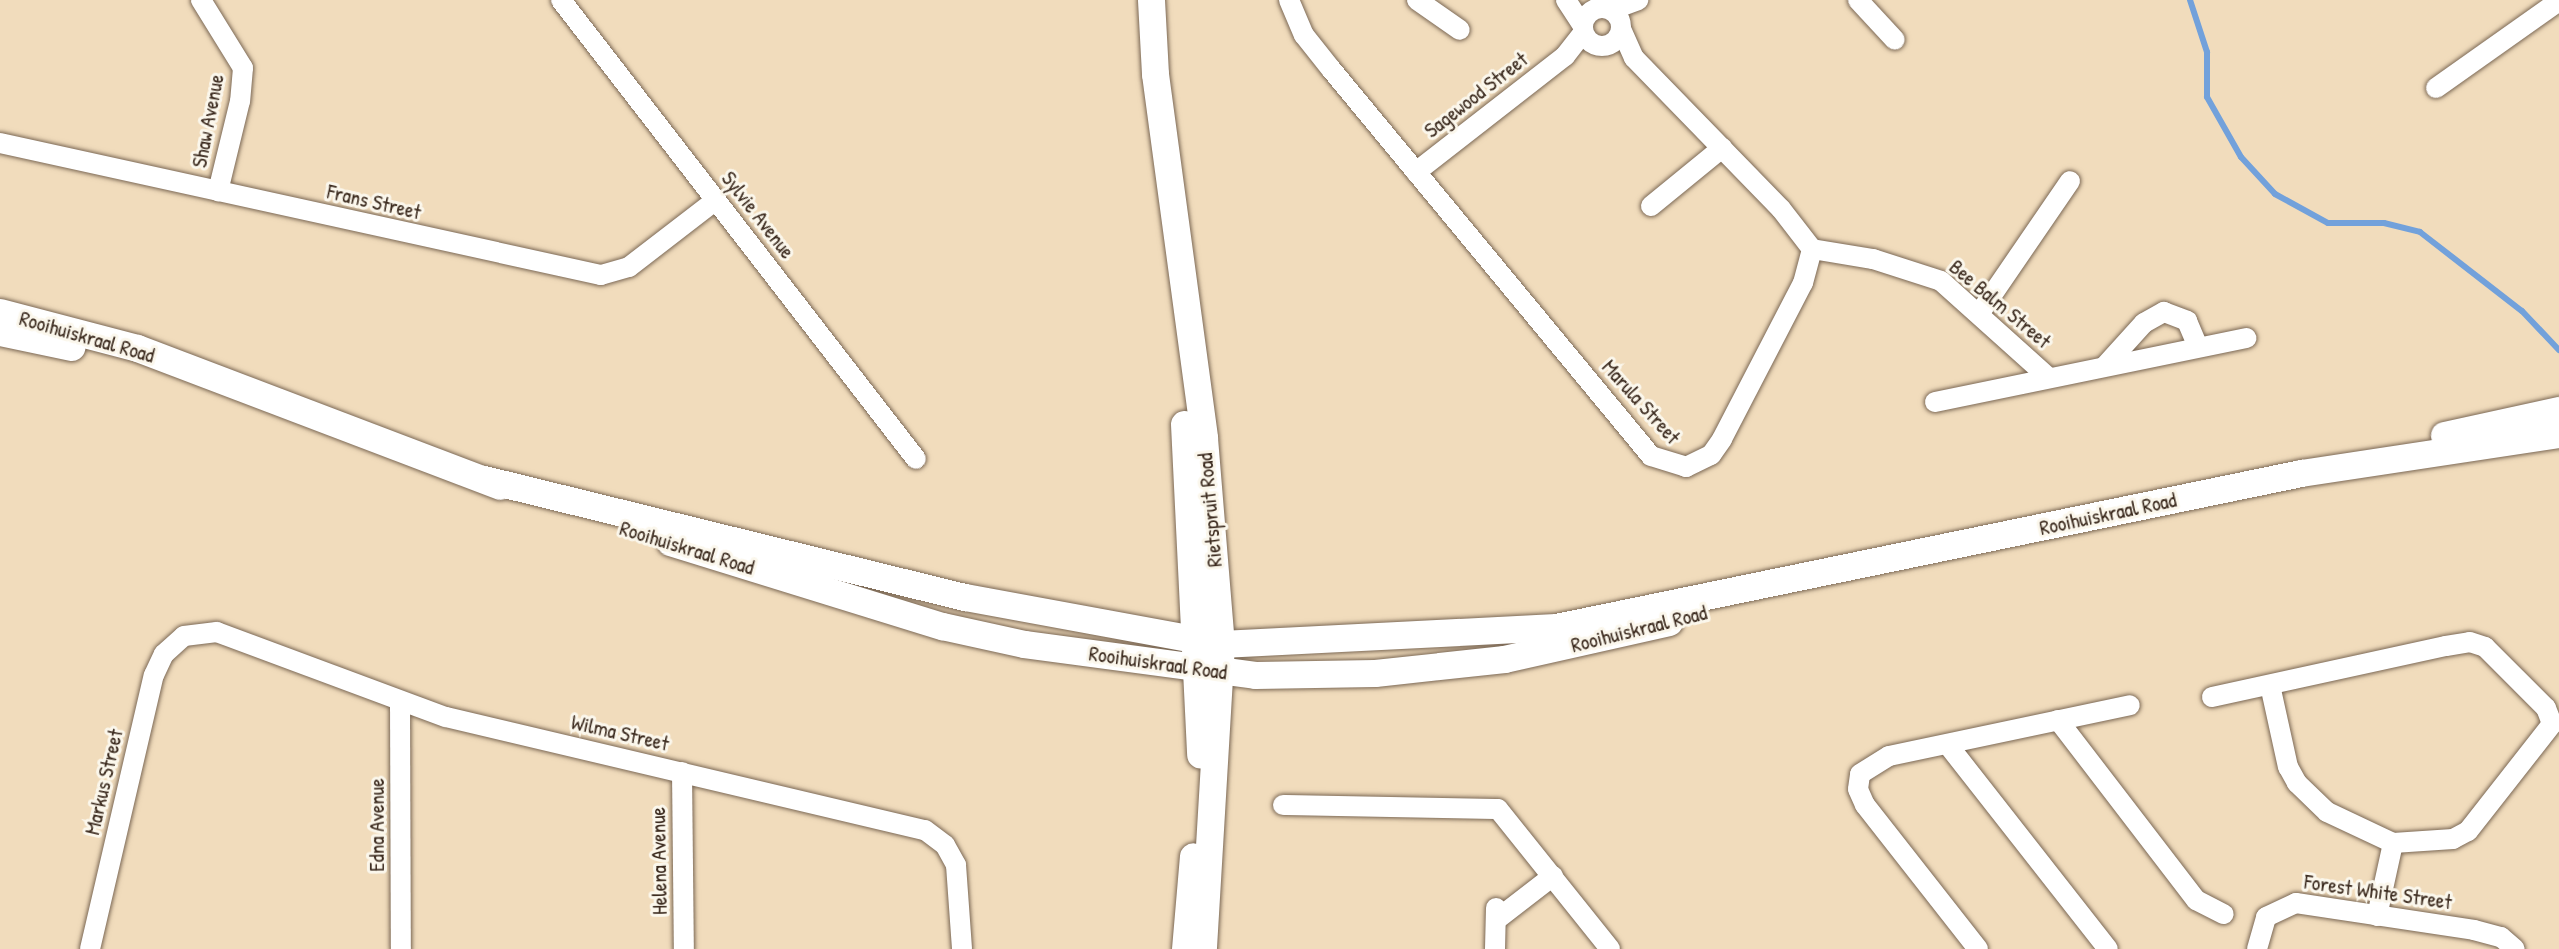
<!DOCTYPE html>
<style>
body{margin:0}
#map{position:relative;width:2559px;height:949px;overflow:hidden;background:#f1dcbc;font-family:"Patrick Hand",sans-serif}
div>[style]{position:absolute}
.stream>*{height:6px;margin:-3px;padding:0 3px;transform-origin:3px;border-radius:3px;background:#72a1db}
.roads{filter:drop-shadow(0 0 2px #7b6855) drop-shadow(0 0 2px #7b6855)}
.street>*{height:20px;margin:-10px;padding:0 10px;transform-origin:10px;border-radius:10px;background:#fff}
.street>.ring{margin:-10px;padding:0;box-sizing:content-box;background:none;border:20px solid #fff;border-radius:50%}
.secondary>*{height:27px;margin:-13.5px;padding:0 13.5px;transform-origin:13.5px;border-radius:13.5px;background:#fff}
span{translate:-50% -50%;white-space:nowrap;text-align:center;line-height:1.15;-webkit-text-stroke:6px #fbf7ec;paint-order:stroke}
.street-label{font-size:21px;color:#3b2a1e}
</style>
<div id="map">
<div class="stream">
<div style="left:2190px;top:0;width:55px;rotate:71.9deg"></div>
<div style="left:2207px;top:52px;width:45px;rotate:90deg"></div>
<div style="left:2207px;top:97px;width:69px;rotate:60.5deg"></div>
<div style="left:2241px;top:157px;width:50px;rotate:47.4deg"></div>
<div style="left:2275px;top:194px;width:60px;rotate:28.7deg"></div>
<div style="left:2328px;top:223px;width:56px"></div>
<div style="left:2384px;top:223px;width:37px;rotate:14deg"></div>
<div style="left:2420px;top:232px;width:129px;rotate:37.8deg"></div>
<div style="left:2522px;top:311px;width:54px;rotate:46.5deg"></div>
</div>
<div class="roads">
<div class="street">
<div style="left:201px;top:0;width:80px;rotate:58.3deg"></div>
<div style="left:243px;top:68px;width:33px;rotate:95deg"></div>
<div style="left:240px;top:101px;width:93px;rotate:103.7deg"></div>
<div style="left:561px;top:0;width:580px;rotate:52.28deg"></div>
<div style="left:1289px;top:0;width:38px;rotate:67deg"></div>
<div style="left:1304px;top:35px;width:43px;rotate:51.5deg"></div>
<div style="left:1331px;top:69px;width:502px;rotate:50.41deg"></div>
<div style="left:1651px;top:456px;width:37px;rotate:17deg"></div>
<div style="left:1686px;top:467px;width:28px;rotate:-26deg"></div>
<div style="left:1711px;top:455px;width:19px;rotate:-55deg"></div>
<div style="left:1722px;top:439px;width:176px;rotate:-62.6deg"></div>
<div style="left:1803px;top:283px;width:35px;rotate:-75deg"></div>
<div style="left:1812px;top:249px;width:51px;rotate:-127.8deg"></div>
<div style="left:1781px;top:209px;width:211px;rotate:-134.2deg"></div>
<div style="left:1634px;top:58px;width:32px;rotate:-114deg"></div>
<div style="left:1417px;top:0;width:52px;rotate:34.9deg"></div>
<div style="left:1566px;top:0;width:30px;rotate:57deg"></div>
<div style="left:1858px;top:0;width:54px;rotate:47.2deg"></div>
<div class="ring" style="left:1583px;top:8px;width:18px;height:18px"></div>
<div style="left:1611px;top:10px;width:29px;rotate:-20deg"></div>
<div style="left:2436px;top:88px;width:151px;rotate:-35.3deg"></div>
<div style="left:0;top:143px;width:615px;rotate:12.39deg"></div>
<div style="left:601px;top:275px;width:29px;rotate:-16deg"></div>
<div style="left:629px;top:267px;width:110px;rotate:-37.6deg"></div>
<div style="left:1416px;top:172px;width:189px;rotate:-37.9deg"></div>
<div style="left:1565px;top:56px;width:29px;rotate:-52deg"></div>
<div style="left:1651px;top:206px;width:92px;rotate:-39.2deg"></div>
<div style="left:1812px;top:249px;width:62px;rotate:9.3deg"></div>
<div style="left:1873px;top:259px;width:71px;rotate:17.9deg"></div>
<div style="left:1941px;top:281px;width:145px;rotate:41.9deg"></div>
<div style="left:1979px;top:314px;width:161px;rotate:-55.6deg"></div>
<div style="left:2105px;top:366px;width:58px;rotate:-47.8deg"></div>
<div style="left:2144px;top:323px;width:23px;rotate:-29deg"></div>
<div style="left:2164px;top:312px;width:25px;rotate:21deg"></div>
<div style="left:2187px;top:321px;width:28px;rotate:67deg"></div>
<div style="left:1935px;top:402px;width:318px;rotate:-11.6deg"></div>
<div style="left:2212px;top:697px;width:239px;rotate:-12.3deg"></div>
<div style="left:2446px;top:646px;width:24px;rotate:-9deg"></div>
<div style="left:2470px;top:642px;width:16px;rotate:18deg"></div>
<div style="left:2485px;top:647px;width:86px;rotate:45deg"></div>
<div style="left:2546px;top:708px;width:17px;rotate:69deg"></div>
<div style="left:2552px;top:724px;width:136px;rotate:128.1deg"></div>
<div style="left:2468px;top:831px;width:17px;rotate:152deg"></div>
<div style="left:2453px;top:839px;width:60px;rotate:176.2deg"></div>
<div style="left:2393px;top:843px;width:73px;rotate:-154.8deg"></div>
<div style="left:2327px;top:812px;width:42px;rotate:-136deg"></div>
<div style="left:2297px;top:783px;width:18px;rotate:-119deg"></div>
<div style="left:2288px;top:767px;width:84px;rotate:-102.4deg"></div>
<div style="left:400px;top:702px;width:247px;rotate:89.8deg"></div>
<div style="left:2058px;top:720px;width:227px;rotate:52.5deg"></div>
<div style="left:2196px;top:900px;width:31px;rotate:27deg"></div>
<div style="left:1948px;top:745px;width:259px;rotate:51.9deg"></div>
<div style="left:682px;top:772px;width:177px;rotate:89.4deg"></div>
<div style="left:1283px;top:805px;width:215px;rotate:1.1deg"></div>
<div style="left:1498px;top:809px;width:179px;rotate:51.3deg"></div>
<div style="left:2377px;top:916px;width:75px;rotate:-77.6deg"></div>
<div style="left:1496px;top:920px;width:72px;rotate:-37.7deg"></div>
<div style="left:90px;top:949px;width:281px;rotate:-76.9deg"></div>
<div style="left:154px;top:675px;width:23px;rotate:-65deg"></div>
<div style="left:164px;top:654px;width:27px;rotate:-42deg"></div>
<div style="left:184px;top:636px;width:33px;rotate:-7deg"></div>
<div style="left:217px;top:632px;width:244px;rotate:20.4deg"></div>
<div style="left:446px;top:717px;width:492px;rotate:13.3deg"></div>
<div style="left:925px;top:830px;width:25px;rotate:37deg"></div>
<div style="left:945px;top:845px;width:23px;rotate:61deg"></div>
<div style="left:956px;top:865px;width:84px;rotate:85.9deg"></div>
<div style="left:1495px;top:949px;width:41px;rotate:-88.6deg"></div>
<div style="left:1978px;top:949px;width:183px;rotate:-128.1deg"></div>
<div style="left:1865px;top:805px;width:17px;rotate:-114deg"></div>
<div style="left:1858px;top:789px;width:15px;rotate:-82deg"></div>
<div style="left:1860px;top:774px;width:34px;rotate:-32deg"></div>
<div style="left:1889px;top:756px;width:246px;rotate:-11.9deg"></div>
<div style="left:2257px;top:949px;width:33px;rotate:-74deg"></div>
<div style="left:2266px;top:917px;width:33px;rotate:-25deg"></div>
<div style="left:2296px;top:903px;width:180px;rotate:8.6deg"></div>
<div style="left:2474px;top:930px;width:28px;rotate:15deg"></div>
<div style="left:2501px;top:937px;width:18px;rotate:41deg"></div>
</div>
<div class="secondary">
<div style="left:1151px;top:0;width:74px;rotate:86.9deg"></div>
<div style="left:1155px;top:74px;width:367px;rotate:82.3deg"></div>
<div style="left:1204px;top:438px;width:207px;rotate:85.3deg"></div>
<div style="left:1221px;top:644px;width:306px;rotate:93.4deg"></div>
<div style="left:0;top:312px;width:142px;rotate:14.7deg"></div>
<div style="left:137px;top:348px;width:388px;rotate:20.8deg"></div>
<div style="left:0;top:332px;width:73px;rotate:11.9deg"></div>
<div style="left:1184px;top:424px;width:331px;rotate:87.2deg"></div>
<div style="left:2444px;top:435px;width:118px;rotate:-12.3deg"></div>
<div style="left:484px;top:479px;width:495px;rotate:13.8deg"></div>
<div style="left:965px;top:597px;width:260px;rotate:10.4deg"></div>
<div style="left:1221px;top:644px;width:335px;rotate:-2.9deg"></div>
<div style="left:1556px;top:627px;width:761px;rotate:-11.68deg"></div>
<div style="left:2301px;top:473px;width:261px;rotate:-8.6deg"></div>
<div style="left:670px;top:542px;width:285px;rotate:17.2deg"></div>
<div style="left:942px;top:626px;width:84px;rotate:12.4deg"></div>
<div style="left:1024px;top:644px;width:233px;rotate:7.6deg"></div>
<div style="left:1255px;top:675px;width:120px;rotate:-1deg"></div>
<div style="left:1375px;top:673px;width:130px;rotate:-6.2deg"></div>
<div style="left:1504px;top:659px;width:169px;rotate:-12.6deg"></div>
<div style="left:1185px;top:949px;width:93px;rotate:-85.1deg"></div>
</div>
</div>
<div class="street-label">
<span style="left:1476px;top:95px;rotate:-38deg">Sagewood Street</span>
<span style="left:208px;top:121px;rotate:-79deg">Shaw Avenue</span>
<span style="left:374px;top:202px;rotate:13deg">Frans Street</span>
<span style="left:758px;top:215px;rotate:52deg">Sylvie Avenue</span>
<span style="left:2000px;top:304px;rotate:40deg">Bee Balm Street</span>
<span style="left:87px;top:337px;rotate:16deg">Rooihuiskraal Road</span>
<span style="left:1641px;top:402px;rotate:48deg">Marula Street</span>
<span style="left:1210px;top:510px;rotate:-95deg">Rietspruit Road</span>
<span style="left:2108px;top:514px;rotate:-12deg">Rooihuiskraal Road</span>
<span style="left:687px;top:548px;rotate:17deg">Rooihuiskraal Road</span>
<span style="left:1639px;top:629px;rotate:-14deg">Rooihuiskraal Road</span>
<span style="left:1158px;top:663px;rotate:8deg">Rooihuiskraal Road</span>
<span style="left:620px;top:733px;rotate:13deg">Wilma Street</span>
<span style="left:104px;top:782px;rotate:-77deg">Markus Street</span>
<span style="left:377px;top:825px;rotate:-90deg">Edna Avenue</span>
<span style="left:659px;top:861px;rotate:-91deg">Helena Avenue</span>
<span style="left:2378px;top:892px;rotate:8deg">Forest White Street</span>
</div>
</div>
